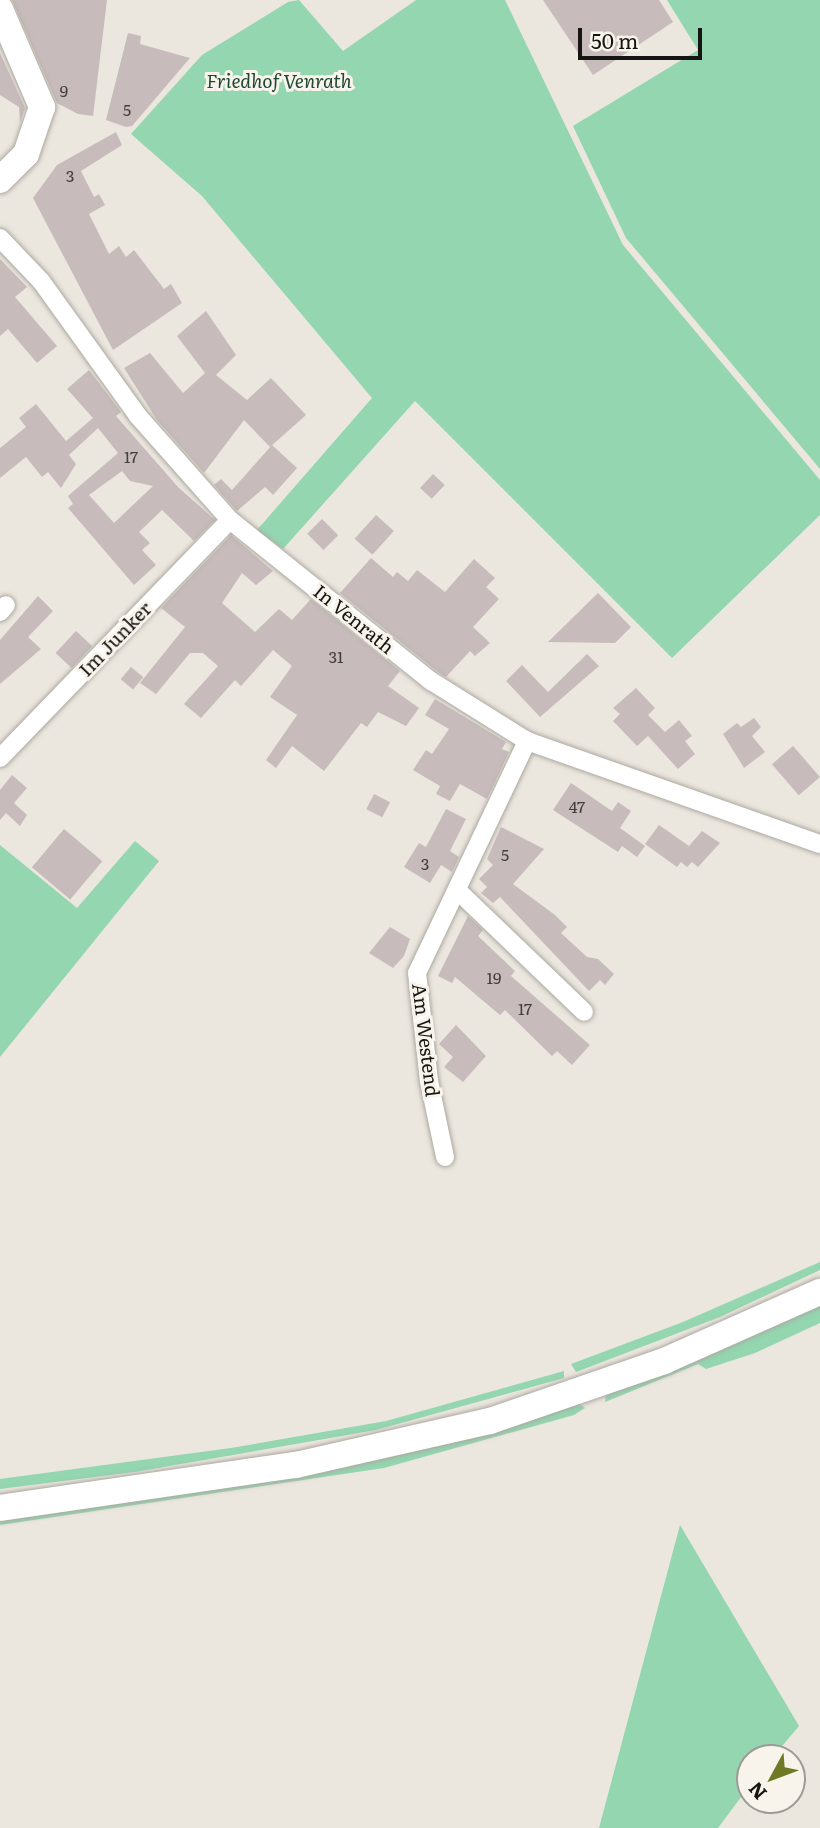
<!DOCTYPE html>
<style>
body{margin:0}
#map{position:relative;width:820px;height:1828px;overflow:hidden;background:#ebe6de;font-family:Literata,serif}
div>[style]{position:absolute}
.green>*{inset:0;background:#93d6b0}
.building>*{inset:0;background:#c7bcbb;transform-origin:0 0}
.roads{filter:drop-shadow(0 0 2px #aca8a0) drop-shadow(0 0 2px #aca8a0)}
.street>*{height:18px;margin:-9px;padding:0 9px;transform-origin:9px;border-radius:9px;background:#fff}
.secondary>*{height:26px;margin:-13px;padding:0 13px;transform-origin:13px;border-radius:13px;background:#fff}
span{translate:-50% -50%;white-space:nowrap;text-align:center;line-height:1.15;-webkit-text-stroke:6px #f8f3eb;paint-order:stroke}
.number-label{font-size:16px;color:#433f3d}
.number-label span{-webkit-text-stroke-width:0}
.park-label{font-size:19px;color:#1e4833;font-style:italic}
.street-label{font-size:19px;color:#171513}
.north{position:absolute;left:736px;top:1744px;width:70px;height:70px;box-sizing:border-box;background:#f8f3eb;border:2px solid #9e9a95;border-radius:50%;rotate:229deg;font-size:19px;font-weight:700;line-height:28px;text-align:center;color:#171513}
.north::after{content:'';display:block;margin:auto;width:24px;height:32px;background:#6d7925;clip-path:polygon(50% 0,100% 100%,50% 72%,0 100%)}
.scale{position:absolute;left:578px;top:28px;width:124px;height:32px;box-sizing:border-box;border:4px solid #171513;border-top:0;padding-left:9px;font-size:21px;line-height:24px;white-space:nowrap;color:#171513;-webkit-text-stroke:5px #f8f3eb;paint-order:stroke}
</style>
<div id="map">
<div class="green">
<div style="clip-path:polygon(299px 0,343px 51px,416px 0,505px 0,623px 245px,820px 480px,820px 515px,672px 658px,415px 401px,283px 549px,257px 530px,372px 398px,202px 196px,131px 134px,202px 55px,288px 2px)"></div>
<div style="clip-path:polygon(667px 0,820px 0,820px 469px,626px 238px,573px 126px,698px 50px)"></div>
<div style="clip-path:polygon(135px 841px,159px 861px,0 1057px,0 845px,77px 908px)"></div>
<div style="clip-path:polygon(820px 1262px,820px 1270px,720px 1317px,576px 1372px,571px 1364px,683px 1322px)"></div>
<div style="clip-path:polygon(820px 1302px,820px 1323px,755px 1353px,706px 1369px,698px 1364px,605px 1402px,606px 1393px)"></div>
<div style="clip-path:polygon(564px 1371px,564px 1378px,376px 1430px,135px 1472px,0 1489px,0 1479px,231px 1448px,386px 1421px)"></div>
<div style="clip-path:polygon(579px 1403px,585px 1408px,574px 1415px,384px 1468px,0 1525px,0 1518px)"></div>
<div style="clip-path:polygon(680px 1525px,799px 1726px,772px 1758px,750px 1758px,750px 1785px,718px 1828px,599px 1828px)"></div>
</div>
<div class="building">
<div style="clip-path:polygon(12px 0,107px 0,93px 116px,78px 114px,57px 103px)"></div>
<div style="clip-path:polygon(543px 0,659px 0,673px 22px,593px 75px)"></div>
<div style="clip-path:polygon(128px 33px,141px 36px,140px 44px,190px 58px,132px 126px,126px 127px,106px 120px)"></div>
<div style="clip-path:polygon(0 53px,25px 108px,20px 122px,19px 107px,0 95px)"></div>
<div style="clip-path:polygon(116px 132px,122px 145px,81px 171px,94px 197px,99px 194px,105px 205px,89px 214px,109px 254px,119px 246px,126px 257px,134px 250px,164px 289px,171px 284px,182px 303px,113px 350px,33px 198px,57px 165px)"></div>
<div style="clip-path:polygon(0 259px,27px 287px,15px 297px,57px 346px,37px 363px,8px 329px,0 336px)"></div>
<div style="clip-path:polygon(206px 311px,236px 355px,216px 375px,247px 400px,271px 378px,306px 415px,270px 447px,244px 420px,204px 473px,157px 420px,124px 368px,150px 353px,183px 393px,205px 373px,177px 336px)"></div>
<div style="clip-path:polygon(evenodd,89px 370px,121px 412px,116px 416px,178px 487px,215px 520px,194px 541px,162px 510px,139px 532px,150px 543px,142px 550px,156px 565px,134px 585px,68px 508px,73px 504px,68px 496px,118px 453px,98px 428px,69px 455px,76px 464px,61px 488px,48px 472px,42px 477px,26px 457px,0 478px,0 448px,26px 427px,19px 418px,36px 404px,66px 441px,93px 418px,67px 389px,89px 370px,122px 471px,130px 481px,153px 486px,114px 523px,89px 495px,122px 471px)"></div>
<div style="clip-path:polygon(272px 445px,297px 468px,273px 495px,265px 487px,237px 511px,214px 485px,221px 479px,232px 490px)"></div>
<div style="left:433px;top:474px;width:16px;height:19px;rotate:43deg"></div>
<div style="left:376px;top:515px;width:24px;height:32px;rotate:42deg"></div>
<div style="left:322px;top:519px;width:23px;height:21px;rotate:45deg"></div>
<div style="clip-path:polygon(231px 535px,273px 571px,256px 585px,242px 573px,222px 603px,255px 632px,279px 609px,292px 620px,311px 599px,400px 671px,388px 686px,419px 708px,406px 726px,378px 712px,367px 727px,361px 723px,324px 771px,292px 746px,276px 768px,266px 760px,297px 715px,270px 697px,292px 666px,273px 650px,241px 686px,235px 680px,201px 718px,184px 704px,218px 666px,203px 653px,190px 653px,156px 694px,140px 683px,185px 627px,161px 608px)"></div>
<div style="clip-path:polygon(371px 558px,393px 577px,397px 572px,408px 581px,417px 570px,445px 592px,474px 559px,495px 578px,486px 587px,499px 599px,473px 627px,490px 643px,475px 656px,470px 651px,446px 677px,438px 672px,340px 593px)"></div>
<div style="clip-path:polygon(598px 593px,631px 627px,615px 643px,548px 642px)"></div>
<div style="clip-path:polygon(38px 596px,53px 611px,28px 637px,41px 649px,0 684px,0 640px)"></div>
<div style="left:76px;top:631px;width:22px;height:30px;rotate:43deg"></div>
<div style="clip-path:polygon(587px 654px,599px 666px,540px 717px,506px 681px,522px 665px,548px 692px)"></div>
<div style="left:131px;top:667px;width:16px;height:16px;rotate:40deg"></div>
<div style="clip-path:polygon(636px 688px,655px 708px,648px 715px,665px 732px,679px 720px,692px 736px,685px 741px,695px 754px,678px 769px,648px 736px,637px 746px,613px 721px,620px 714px,613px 708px)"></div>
<div style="clip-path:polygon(435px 699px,506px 742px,502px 749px,509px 752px,487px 799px,460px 784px,450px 801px,436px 794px,440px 786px,413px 770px,426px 750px,432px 754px,449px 729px,425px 715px)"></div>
<div style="clip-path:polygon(754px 718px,761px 727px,752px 736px,765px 752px,744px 768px,723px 734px,737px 723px,741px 727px)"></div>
<div style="left:793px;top:746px;width:41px;height:28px;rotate:49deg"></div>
<div style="clip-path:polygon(12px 775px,27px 788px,14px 803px,27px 815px,20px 826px,6px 813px,0 820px,0 790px)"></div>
<div style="clip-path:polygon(571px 783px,612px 811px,618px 802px,631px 811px,620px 828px,645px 846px,637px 857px,622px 846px,618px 852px,553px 810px)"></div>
<div style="left:374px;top:794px;width:18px;height:17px;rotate:27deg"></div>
<div style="clip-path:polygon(446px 809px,466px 819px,450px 851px,459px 857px,452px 872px,441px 865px,430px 883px,404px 867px,419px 843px,426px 847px)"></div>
<div style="clip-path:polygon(659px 825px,689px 846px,702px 831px,720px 843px,698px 867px,692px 862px,687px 867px,681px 862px,677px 867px,645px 844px)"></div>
<div style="clip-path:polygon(501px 827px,544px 849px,513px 884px,555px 915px,567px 927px,561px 933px,587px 957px,598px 959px,614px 974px,605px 985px,600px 980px,589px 991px,500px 897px,493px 903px,481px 893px,487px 887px,479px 879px,493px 865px,487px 859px)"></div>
<div style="left:64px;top:829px;width:50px;height:50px;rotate:40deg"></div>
<div style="clip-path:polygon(468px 916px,483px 930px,478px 936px,515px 971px,511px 976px,590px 1045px,572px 1065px,557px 1051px,552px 1056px,505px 1010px,500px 1015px,455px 977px,452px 983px,438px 976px)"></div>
<div style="clip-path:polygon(390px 927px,410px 939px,404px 956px,393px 968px,369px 953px)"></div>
<div style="clip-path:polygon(456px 1025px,486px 1056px,463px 1082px,444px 1067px,453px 1057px,439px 1044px)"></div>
</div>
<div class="roads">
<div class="street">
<div style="left:0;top:238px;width:59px;rotate:46.4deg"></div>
<div style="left:41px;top:281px;width:166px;rotate:54.3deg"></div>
<div style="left:138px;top:416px;width:139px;rotate:48.5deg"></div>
<div style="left:230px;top:520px;width:258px;rotate:38.7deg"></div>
<div style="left:431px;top:681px;width:113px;rotate:32deg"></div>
<div style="left:527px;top:741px;width:311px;rotate:19.4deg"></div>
<div style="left:0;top:612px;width:9px;rotate:-49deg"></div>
<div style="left:0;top:758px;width:331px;rotate:-46deg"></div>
<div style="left:457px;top:890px;width:176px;rotate:43.8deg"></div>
<div style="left:445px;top:1157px;width:78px;rotate:-101.9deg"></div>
<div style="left:429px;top:1081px;width:109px;rotate:-96.3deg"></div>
<div style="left:417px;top:973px;width:257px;rotate:-64.6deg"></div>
</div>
<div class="secondary">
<div style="left:0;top:9px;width:107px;rotate:66.8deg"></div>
<div style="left:42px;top:107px;width:50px;rotate:108.8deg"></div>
<div style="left:26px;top:154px;width:37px;rotate:135deg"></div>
<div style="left:0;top:1508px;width:299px;rotate:-8.3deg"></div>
<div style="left:296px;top:1465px;width:199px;rotate:-12.8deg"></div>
<div style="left:490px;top:1421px;width:184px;rotate:-19deg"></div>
<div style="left:664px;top:1361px;width:171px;rotate:-23.9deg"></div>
</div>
</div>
<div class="number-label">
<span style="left:64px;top:90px">9</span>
<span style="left:127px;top:109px">5</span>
<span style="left:70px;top:175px">3</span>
<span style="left:131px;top:456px">17</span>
<span style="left:336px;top:656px">31</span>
<span style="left:577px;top:806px">47</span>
<span style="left:505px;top:854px">5</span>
<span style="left:425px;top:863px">3</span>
<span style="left:494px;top:977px">19</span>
<span style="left:525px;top:1008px">17</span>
</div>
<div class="park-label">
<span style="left:279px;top:81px">Friedhof Venrath</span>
</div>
<div class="street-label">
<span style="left:354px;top:619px;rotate:39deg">In Venrath</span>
<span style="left:115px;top:639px;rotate:-46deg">Im Junker</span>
<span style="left:426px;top:1040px;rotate:83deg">Am Westend</span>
</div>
<div class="north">N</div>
<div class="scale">50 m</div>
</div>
